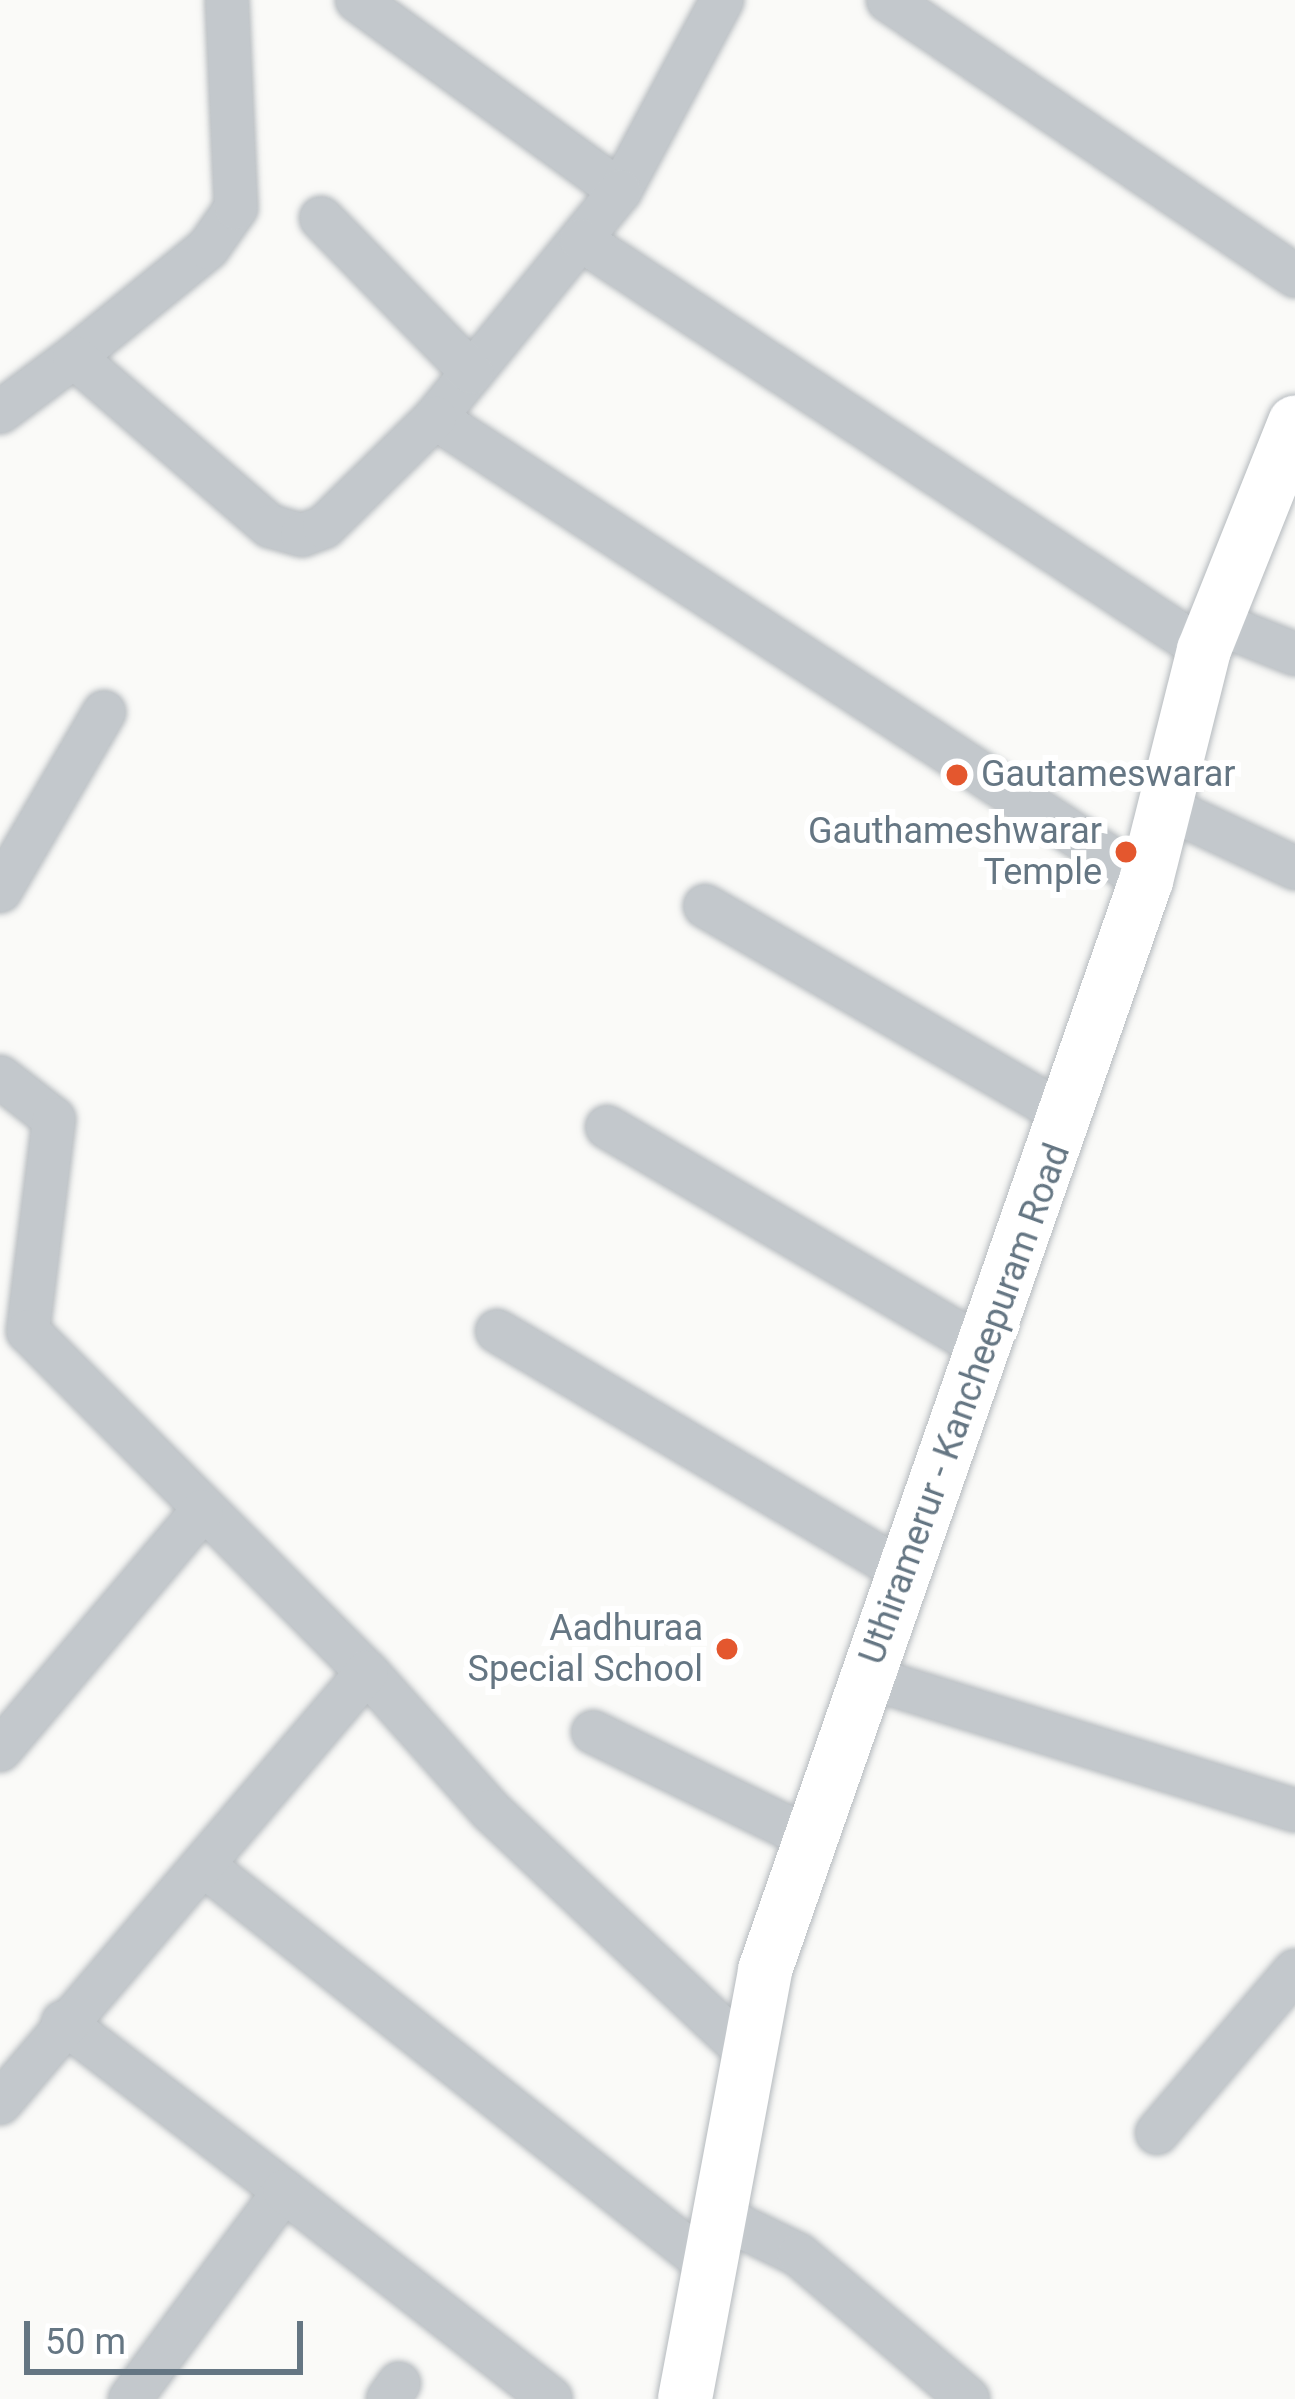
<!DOCTYPE html>
<style>
body{margin:0}
#map{position:relative;width:1295px;height:2399px;overflow:hidden;background:#fafaf8;font-family:Roboto,sans-serif}
div>[style]{position:absolute}
.roads{filter:drop-shadow(0 0 3px #b5babe) drop-shadow(0 0 3px #b5babe)}
.minor>*{height:42px;margin:-21px;padding:0 21px;transform-origin:21px;border-radius:21px;background:#c3c8cc}
.major>*{height:54px;margin:-27px;padding:0 27px;transform-origin:27px;border-radius:27px;background:#fff}
.dots>*{width:33px;height:33px;translate:-50% -50%;box-sizing:border-box;border:6px solid #fff;border-radius:50%}
span{translate:-50% -50%;white-space:nowrap;text-align:center;line-height:1.15;-webkit-text-stroke:12px #fff;paint-order:stroke}
.poi-label{font-size:36px;color:#657683}
.left{translate:0 -50%;text-align:left}
.right{translate:-100% -50%;text-align:right}
.street-label{font-size:36px;color:#657683}
.scale{position:absolute;left:24px;top:2321px;width:279px;height:54px;box-sizing:border-box;border:6px solid #657683;border-top:0;padding-left:15px;font-size:36px;line-height:42px;white-space:nowrap;color:#657683;-webkit-text-stroke:9px #fff;paint-order:stroke}
</style>
<div id="map">
<div class="roads">
<div class="minor">
<div style="left:357px;top:0;width:325px;rotate:36deg"></div>
<div style="left:722px;top:0;width:217px;rotate:118.1deg"></div>
<div style="left:620px;top:191px;width:293px;rotate:129.2deg"></div>
<div style="left:435px;top:418px;width:848px;rotate:33.07deg"></div>
<div style="left:888px;top:0;width:492px;rotate:34.1deg"></div>
<div style="left:321px;top:218px;width:216px;rotate:45.7deg"></div>
<div style="left:581px;top:240px;width:746px;rotate:33.35deg"></div>
<div style="left:74px;top:357px;width:173px;rotate:-39.1deg"></div>
<div style="left:208px;top:248px;width:49px;rotate:-55deg"></div>
<div style="left:236px;top:208px;width:208px;rotate:-92.5deg"></div>
<div style="left:0;top:412px;width:92px;rotate:-36.6deg"></div>
<div style="left:74px;top:357px;width:259px;rotate:40.8deg"></div>
<div style="left:270px;top:526px;width:33px;rotate:16deg"></div>
<div style="left:302px;top:535px;width:23px;rotate:-20deg"></div>
<div style="left:324px;top:527px;width:156px;rotate:-44.5deg"></div>
<div style="left:1215px;top:622px;width:86px;rotate:21.8deg"></div>
<div style="left:1165px;top:807px;width:144px;rotate:25.1deg"></div>
<div style="left:0;top:891px;width:207px;rotate:-59.8deg"></div>
<div style="left:705px;top:906px;width:419px;rotate:30.1deg"></div>
<div style="left:0;top:1077px;width:68px;rotate:37.9deg"></div>
<div style="left:54px;top:1119px;width:214px;rotate:97deg"></div>
<div style="left:28px;top:1331px;width:481px;rotate:45.2deg"></div>
<div style="left:367px;top:1672px;width:186px;rotate:48.3deg"></div>
<div style="left:491px;top:1811px;width:354px;rotate:43.3deg"></div>
<div style="left:607px;top:1127px;width:438px;rotate:30.4deg"></div>
<div style="left:497px;top:1331px;width:474px;rotate:30.6deg"></div>
<div style="left:867px;top:1677px;width:448px;rotate:17.3deg"></div>
<div style="left:593px;top:1732px;width:243px;rotate:26.1deg"></div>
<div style="left:0;top:1750px;width:313px;rotate:-49.8deg"></div>
<div style="left:203px;top:1865px;width:648px;rotate:38.36deg"></div>
<div style="left:63px;top:2022px;width:278px;rotate:37.4deg"></div>
<div style="left:284px;top:2191px;width:259px;rotate:126.5deg"></div>
<div style="left:0;top:2103px;width:566px;rotate:-49.59deg"></div>
<div style="left:1157px;top:2133px;width:213px;rotate:-49.6deg"></div>
<div style="left:284px;top:2191px;width:338px;rotate:37.9deg"></div>
<div style="left:717px;top:2215px;width:91px;rotate:26deg"></div>
<div style="left:799px;top:2255px;width:222px;rotate:40.4deg"></div>
<div style="left:388px;top:2399px;width:19px;rotate:-55deg"></div>
</div>
<div class="major">
<div style="left:685px;top:2399px;width:436px;rotate:-79.4deg"></div>
<div style="left:765px;top:1970px;width:1154px;rotate:-70.72deg"></div>
<div style="left:1146px;top:881px;width:238px;rotate:-75.9deg"></div>
<div style="left:1204px;top:650px;width:245px;rotate:-68.2deg"></div>
</div>
</div>
<div class="dots">
<div style="left:957px;top:775px;background:#e4572e"></div>
<div style="left:1126px;top:852px;background:#e4572e"></div>
<div style="left:727px;top:1649px;background:#e4572e"></div>
</div>
<div class="poi-label">
<span class="left" style="left:981px;top:775px">Gautameswarar</span>
<span class="right" style="left:1102px;top:852px">Gauthameshwarar<br>Temple</span>
<span class="right" style="left:703px;top:1649px">Aadhuraa<br>Special School</span>
</div>
<div class="street-label">
<span style="left:965px;top:1404px;rotate:-70deg">Uthiramerur - Kancheepuram Road</span>
</div>
<div class="scale">50 m</div>
</div>
